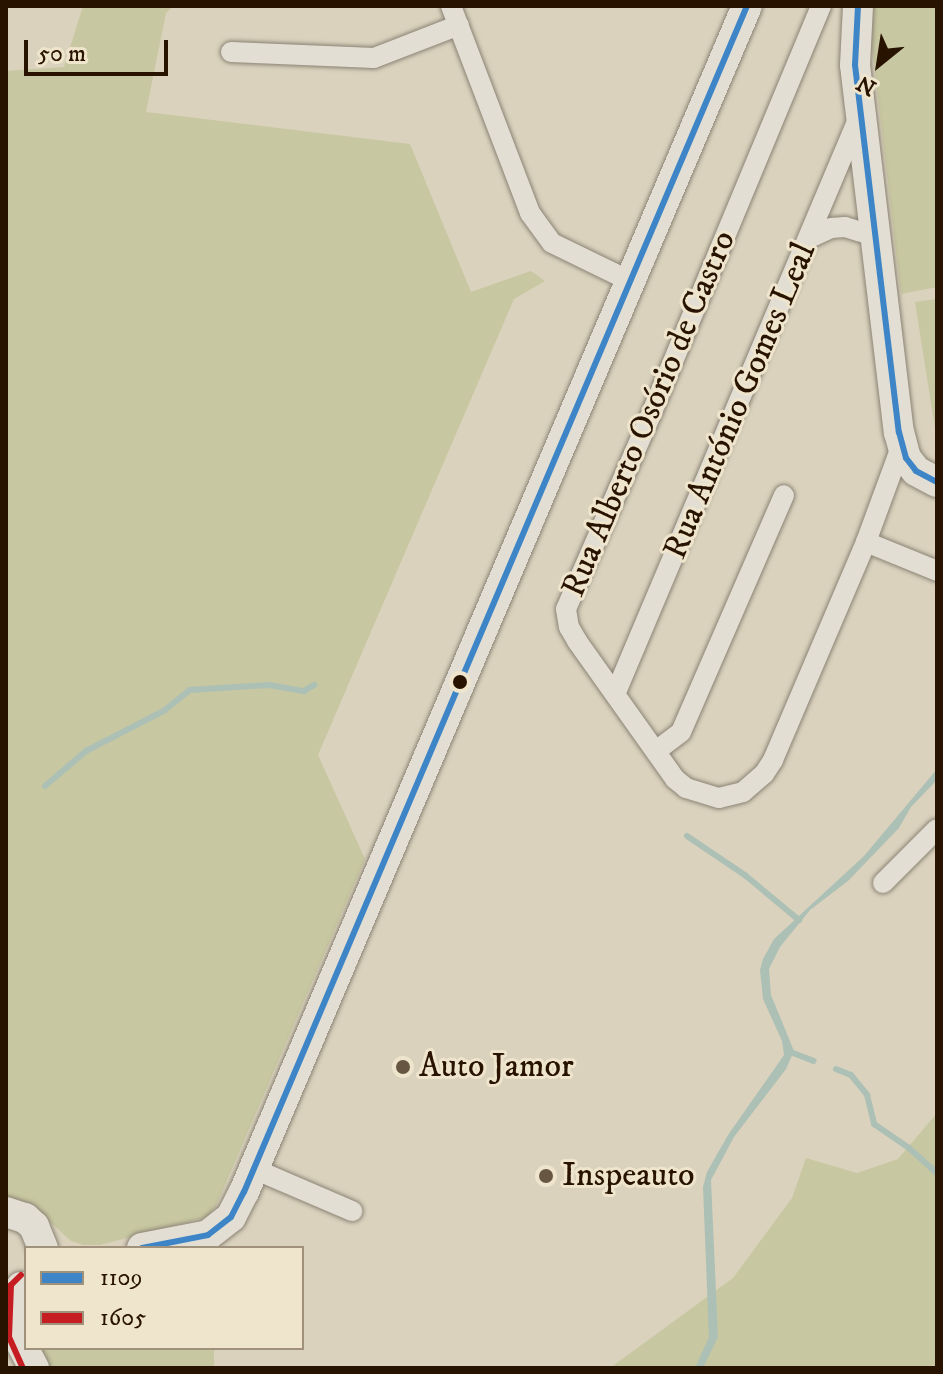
<!DOCTYPE html>
<meta charset="utf-8">
<style>
body{margin:0}
#map{position:relative;width:943px;height:1374px;overflow:hidden;background:#dad2bd;font-family:"IM FELL DW Pica",serif}
div>[style]{position:absolute}
.green>*{inset:0;background:#c7c7a1;transform-origin:0 0}
.water>*{inset:0;background:#acc0b6}
.stream>*{height:6px;margin:-3px;padding:0 3px;transform-origin:3px;border-radius:3px;background:#acc0b6}
.roads{filter:drop-shadow(0 0 2px #8b8375) drop-shadow(0 0 2px #8b8375)}
.street>*{height:20px;margin:-10px;padding:0 10px;transform-origin:10px;border-radius:10px;background:#e2ded3}
.secondary>*{height:30px;margin:-15px;padding:0 15px;transform-origin:15px;border-radius:15px;background:#e2ded3}
.bus-1>*{height:6px;margin:-3px;padding:0 3px;transform-origin:3px;border-radius:3px;background:#3d85c6}
.bus-2>*{height:6px;margin:-3px;padding:0 3px;transform-origin:3px;border-radius:3px;background:#c61d23}
.dots>*{width:22px;height:22px;translate:-50% -50%;box-sizing:border-box;border:4px solid #efe5cc;border-radius:50%}
span{translate:-50% -50%;white-space:nowrap;text-align:center;line-height:1.15;-webkit-text-stroke:6px #efe5cc;paint-order:stroke}
.street-label{font-size:34px;color:#281300}
.poi-label{font-size:34px;color:#281300}
.left{translate:0 -50%;text-align:left}
.frame{position:absolute;inset:0;border:8px solid #281300;pointer-events:none}
.legend{position:absolute;left:24px;top:1246px;width:280px;height:104px;box-sizing:border-box;background:#efe5cc;border:2px solid #9f917a;margin:0;padding:10px 14px;list-style:none;font-size:24px;color:#281300}
.legend li{display:flex;align-items:center;gap:16px;height:40px}
.legend b{width:40px;border:2px solid #9f917a}
.north{position:absolute;left:839px;top:24px;width:80px;height:80px;-webkit-text-stroke:6px #efe5cc;paint-order:stroke;rotate:210deg;font-size:22px;font-weight:700;line-height:32px;text-align:center;color:#281300}
.north::after{content:'';display:block;margin:auto;width:28px;height:36px;background:#281300;clip-path:polygon(50% 0,100% 100%,50% 72%,0 100%)}
.scale{position:absolute;left:24px;top:40px;width:144px;height:36px;box-sizing:border-box;border:4px solid #281300;border-top:0;padding-left:10px;font-size:24px;line-height:28px;white-space:nowrap;color:#281300;-webkit-text-stroke:6px #efe5cc;paint-order:stroke}
</style>
<div id="map">
<div class="green">
<div style="clip-path:polygon(83px 6px,173px 6px,166px 13px,146px 112px,410px 144px,471px 292px,531px 271px,545px 281px,514px 299px,318px 755px,365px 859px,216px 1206px,207px 1217px,100px 1245px,83px 1245px,71px 1241px,35px 1208px,6px 1195px,6px 71px,64px 67px)"></div>
<div style="clip-path:polygon(874px 6px,937px 6px,937px 287px,901px 294px,870px 29px)"></div>
<div style="clip-path:polygon(937px 299px,937px 441px,915px 302px)"></div>
<div style="clip-path:polygon(937px 1113px,937px 1368px,610px 1368px,733px 1278px,792px 1198px,806px 1158px,857px 1173px,898px 1159px)"></div>
<div style="left:41px;top:1348px;width:173px;height:23px"></div>
</div>
<div class="water">
<div style="clip-path:polygon(937px 769px,937px 780px,911px 807px,899px 828px,848px 881px,810px 910px,780px 947px,769px 969px,771px 995px,794px 1051px,786px 1069px,734px 1137px,711px 1180px,718px 1337px,703px 1368px,695px 1368px,709px 1337px,703px 1187px,707px 1172px,728px 1135px,784px 1055px,782px 1041px,763px 999px,760px 970px,763px 959px,774px 939px,864px 856px)"></div>
</div>
<div class="stream">
<div style="left:45px;top:786px;width:54px;rotate:-40.5deg"></div>
<div style="left:86px;top:751px;width:89px;rotate:-27.4deg"></div>
<div style="left:165px;top:710px;width:32px;rotate:-39deg"></div>
<div style="left:190px;top:690px;width:79px;rotate:-3.6deg"></div>
<div style="left:269px;top:685px;width:36px;rotate:10deg"></div>
<div style="left:304px;top:691px;width:12px;rotate:-31deg"></div>
<div style="left:687px;top:836px;width:71px;rotate:34.1deg"></div>
<div style="left:746px;top:876px;width:69px;rotate:39.7deg"></div>
<div style="left:793px;top:1053px;width:22px;rotate:21deg"></div>
<div style="left:836px;top:1069px;width:16px;rotate:22deg"></div>
<div style="left:851px;top:1075px;width:26px;rotate:51deg"></div>
<div style="left:867px;top:1095px;width:30px;rotate:76deg"></div>
<div style="left:874px;top:1124px;width:42px;rotate:34.4deg"></div>
<div style="left:909px;top:1148px;width:38px;rotate:42deg"></div>
</div>
<div class="roads">
<div class="street">
<div style="left:451px;top:6px;width:222px;rotate:69.1deg"></div>
<div style="left:530px;top:213px;width:37px;rotate:54deg"></div>
<div style="left:552px;top:243px;width:87px;rotate:26deg"></div>
<div style="left:821px;top:6px;width:438px;rotate:112.6deg"></div>
<div style="left:653px;top:410px;width:217px;rotate:113.6deg"></div>
<div style="left:566px;top:609px;width:18px;rotate:81deg"></div>
<div style="left:569px;top:627px;width:16px;rotate:60deg"></div>
<div style="left:577px;top:641px;width:169px;rotate:54.6deg"></div>
<div style="left:675px;top:779px;width:14px;rotate:39deg"></div>
<div style="left:686px;top:788px;width:34px;rotate:17deg"></div>
<div style="left:719px;top:798px;width:25px;rotate:-14deg"></div>
<div style="left:743px;top:792px;width:28px;rotate:-41deg"></div>
<div style="left:764px;top:774px;width:17px;rotate:-57deg"></div>
<div style="left:773px;top:760px;width:237px;rotate:-66.9deg"></div>
<div style="left:866px;top:542px;width:104px;rotate:-69.8deg"></div>
<div style="left:231px;top:52px;width:143px;rotate:2.4deg"></div>
<div style="left:374px;top:58px;width:91px;rotate:-21.2deg"></div>
<div style="left:809px;top:238px;width:24px;rotate:-24deg"></div>
<div style="left:831px;top:228px;width:14px;rotate:-4deg"></div>
<div style="left:845px;top:227px;width:34px;rotate:17deg"></div>
<div style="left:866px;top:542px;width:77px;rotate:22.2deg"></div>
<div style="left:616px;top:692px;width:624px;rotate:-67.09deg"></div>
<div style="left:656px;top:751px;width:31px;rotate:-37deg"></div>
<div style="left:681px;top:732px;width:258px;rotate:-66.5deg"></div>
<div style="left:883px;top:883px;width:76px;rotate:-45deg"></div>
<div style="left:254px;top:1169px;width:107px;rotate:23.2deg"></div>
</div>
<div class="secondary">
<div style="left:858px;top:6px;width:59px;rotate:92.9deg"></div>
<div style="left:855px;top:65px;width:370px;rotate:83.2deg"></div>
<div style="left:899px;top:432px;width:27px;rotate:75deg"></div>
<div style="left:906px;top:458px;width:16px;rotate:52deg"></div>
<div style="left:916px;top:471px;width:24px;rotate:28deg"></div>
<div style="left:6px;top:1212px;width:20px;rotate:18deg"></div>
<div style="left:25px;top:1218px;width:12px;rotate:42deg"></div>
<div style="left:34px;top:1226px;width:24px;rotate:68deg"></div>
<div style="left:142px;top:1248px;width:67px;rotate:-11.1deg"></div>
<div style="left:208px;top:1235px;width:29px;rotate:-38deg"></div>
<div style="left:231px;top:1217px;width:28px;rotate:-63deg"></div>
<div style="left:244px;top:1192px;width:1288px;rotate:-67.02deg"></div>
<div style="left:6px;top:1315px;width:60px;rotate:62.2deg"></div>
<div style="left:19px;top:1336px;width:49px;rotate:-87.7deg"></div>
</div>
</div>
<div class="bus-1">
<div style="left:858px;top:6px;width:59px;rotate:92.9deg"></div>
<div style="left:855px;top:65px;width:370px;rotate:83.2deg"></div>
<div style="left:899px;top:432px;width:27px;rotate:75deg"></div>
<div style="left:906px;top:458px;width:16px;rotate:52deg"></div>
<div style="left:916px;top:471px;width:24px;rotate:28deg"></div>
<div style="left:142px;top:1248px;width:67px;rotate:-11.1deg"></div>
<div style="left:208px;top:1235px;width:29px;rotate:-38deg"></div>
<div style="left:231px;top:1217px;width:28px;rotate:-63deg"></div>
<div style="left:244px;top:1192px;width:1288px;rotate:-67.02deg"></div>
</div>
<div class="bus-2">
<div style="left:21px;top:1275px;width:14px;rotate:135deg"></div>
<div style="left:11px;top:1285px;width:52px;rotate:92.2deg"></div>
<div style="left:9px;top:1337px;width:34px;rotate:66deg"></div>
</div>
<div class="dots">
<div style="left:460px;top:682px;background:#281300"></div>
<div style="left:403px;top:1067px;background:#665642"></div>
<div style="left:546px;top:1176px;background:#665642"></div>
</div>
<div class="street-label">
<span style="left:740px;top:401px;rotate:-67deg">Rua António Gomes Leal</span>
<span style="left:649px;top:414px;rotate:-67deg">Rua Alberto Osório de Castro</span>
</div>
<div class="poi-label">
<span class="left" style="left:419px;top:1067px">Auto Jamor</span>
<span class="left" style="left:562px;top:1176px">Inspeauto</span>
</div>
<div class="frame"></div>
<ul class="legend">
<li><b style="height:10px;background:#3d85c6"></b>1109</li>
<li><b style="height:10px;background:#c61d23"></b>1605</li>
</ul>
<div class="north">N</div>
<div class="scale">50 m</div>
</div>
